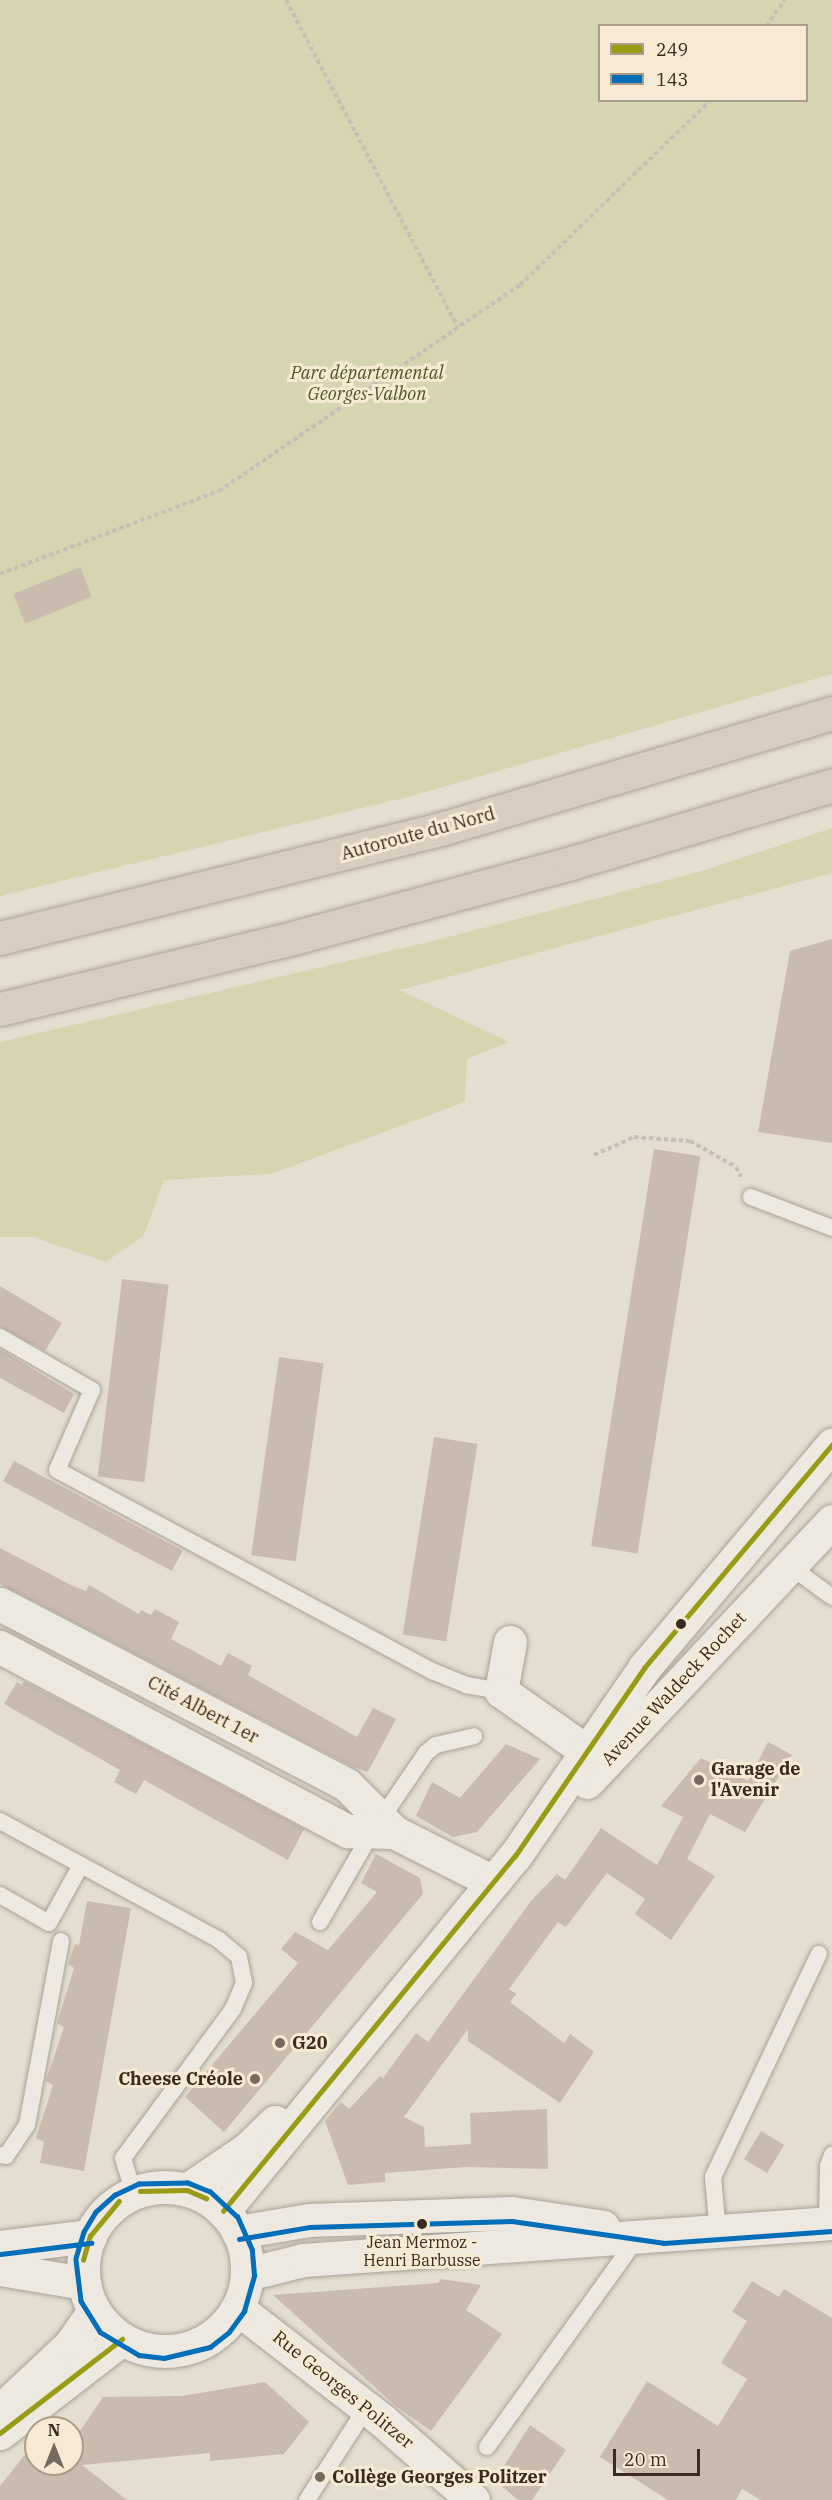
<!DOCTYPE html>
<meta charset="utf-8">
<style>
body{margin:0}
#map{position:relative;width:832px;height:2500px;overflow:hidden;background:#e5ddcf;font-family:"IBM Plex Serif",serif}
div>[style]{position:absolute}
.green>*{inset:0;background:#d7d5b1}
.building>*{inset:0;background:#cabbaf;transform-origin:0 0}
.path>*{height:4px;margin-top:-2px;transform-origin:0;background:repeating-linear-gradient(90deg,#c6bfb7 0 4.5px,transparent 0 7.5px)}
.roads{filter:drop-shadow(0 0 2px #aaa297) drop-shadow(0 0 2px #aaa297)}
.service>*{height:16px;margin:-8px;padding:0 8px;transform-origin:8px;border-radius:8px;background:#ede8e0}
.minor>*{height:33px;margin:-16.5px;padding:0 16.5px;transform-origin:16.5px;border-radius:16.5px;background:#ede8e0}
.tertiary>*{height:33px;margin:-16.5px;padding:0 16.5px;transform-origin:16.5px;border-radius:16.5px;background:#ede8e0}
.secondary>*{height:33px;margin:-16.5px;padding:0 16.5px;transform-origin:16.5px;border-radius:16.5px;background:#ede8e0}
.secondary>.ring{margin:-16.5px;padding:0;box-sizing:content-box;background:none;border:33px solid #ede8e0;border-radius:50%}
.motorway>*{height:33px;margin:-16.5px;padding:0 16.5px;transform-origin:16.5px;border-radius:16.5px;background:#d8cdbf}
.bus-1>*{height:4.5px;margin:-2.25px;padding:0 2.25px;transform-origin:2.25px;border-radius:2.25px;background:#999b14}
.bus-2>*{height:4.5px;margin:-2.25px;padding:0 2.25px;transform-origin:2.25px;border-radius:2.25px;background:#006eb8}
.dots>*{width:16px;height:16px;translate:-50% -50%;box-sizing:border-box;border:3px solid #f6ead4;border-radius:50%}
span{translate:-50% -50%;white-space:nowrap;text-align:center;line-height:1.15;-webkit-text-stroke:6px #f6ead4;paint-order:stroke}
.bus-label{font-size:16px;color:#3a2a1f}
.park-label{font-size:18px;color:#4e5725;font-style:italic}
.street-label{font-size:18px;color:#3a2a1f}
.poi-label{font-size:18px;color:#3a2a1f;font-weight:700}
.left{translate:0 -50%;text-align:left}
.right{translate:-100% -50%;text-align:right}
.legend{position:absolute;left:598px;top:24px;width:210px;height:78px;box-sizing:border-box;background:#f6ead4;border:2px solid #ab9d8c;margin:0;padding:8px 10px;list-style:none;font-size:18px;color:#3a2a1f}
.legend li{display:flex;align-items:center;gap:12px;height:30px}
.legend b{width:30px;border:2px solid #ab9d8c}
.north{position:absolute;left:24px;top:2416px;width:60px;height:60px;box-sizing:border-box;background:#f6ead4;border:2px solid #ab9d8c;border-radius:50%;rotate:0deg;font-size:16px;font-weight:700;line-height:24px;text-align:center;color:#3a2a1f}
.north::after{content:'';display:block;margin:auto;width:21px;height:27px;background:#76695d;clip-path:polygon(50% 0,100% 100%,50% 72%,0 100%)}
.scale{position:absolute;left:613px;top:2449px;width:87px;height:27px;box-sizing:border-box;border:3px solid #3a2a1f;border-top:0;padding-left:8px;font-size:18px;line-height:21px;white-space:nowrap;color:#3a2a1f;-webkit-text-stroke:4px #f6ead4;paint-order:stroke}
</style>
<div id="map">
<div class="green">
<div style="clip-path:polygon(evenodd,0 0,832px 0,832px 674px,412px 796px,0 896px,0 0,600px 26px,806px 26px,806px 100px,600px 100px,600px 26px)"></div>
<div style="clip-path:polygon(832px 828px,832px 873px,400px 990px,509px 1042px,467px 1059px,465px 1102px,271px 1174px,164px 1180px,144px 1235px,106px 1262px,33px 1237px,0 1237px,0 1042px,433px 941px,702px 871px)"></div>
</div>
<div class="building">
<div style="left:80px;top:567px;width:32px;height:72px;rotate:68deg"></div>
<div style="clip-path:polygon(832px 939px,832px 1143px,758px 1132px,790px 951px)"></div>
<div style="left:654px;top:1149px;width:47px;height:402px;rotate:9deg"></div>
<div style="left:122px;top:1279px;width:47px;height:199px;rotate:7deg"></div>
<div style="clip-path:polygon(0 1286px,62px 1323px,45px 1351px,0 1327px)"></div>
<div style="clip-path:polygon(0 1349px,74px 1394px,64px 1413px,0 1378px)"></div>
<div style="left:279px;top:1357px;width:45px;height:200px;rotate:8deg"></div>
<div style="left:434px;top:1437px;width:44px;height:200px;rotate:9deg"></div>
<div style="left:14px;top:1461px;width:191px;height:23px;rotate:28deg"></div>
<div style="clip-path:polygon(0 1548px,73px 1586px,86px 1591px,89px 1585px,139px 1614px,141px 1610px,151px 1615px,155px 1609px,179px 1622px,171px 1639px,221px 1666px,228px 1653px,252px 1666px,248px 1675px,357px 1737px,373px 1708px,396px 1719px,368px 1772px,353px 1767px,0 1584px)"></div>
<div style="clip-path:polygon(24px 1681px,304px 1829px,288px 1860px,144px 1780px,136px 1794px,114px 1782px,120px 1770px,4px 1704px,17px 1682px,22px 1685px)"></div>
<div style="clip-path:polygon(768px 1742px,792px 1755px,745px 1832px,710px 1814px,687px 1859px,715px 1876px,671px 1940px,635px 1914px,645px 1899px,607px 1873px,566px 1927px,558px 1922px,509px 1989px,516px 1994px,510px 2002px,564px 2043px,570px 2034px,594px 2052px,560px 2103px,468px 2041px,468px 2029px,404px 2117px,424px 2127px,425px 2147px,471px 2144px,470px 2113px,547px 2109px,548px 2169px,466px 2167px,385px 2173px,385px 2182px,348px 2185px,325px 2121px,341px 2102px,349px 2109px,380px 2076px,383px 2078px,416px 2033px,428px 2042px,531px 1901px,557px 1874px,565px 1880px,601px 1828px,657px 1865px,683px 1817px,661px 1806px,701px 1758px,748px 1781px)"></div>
<div style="clip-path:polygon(506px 1744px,540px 1759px,477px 1832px,453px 1837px,416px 1816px,432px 1782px,460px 1798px)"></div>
<div style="clip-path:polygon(376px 1854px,420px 1878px,423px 1894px,224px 2132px,185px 2097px,298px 1963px,281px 1949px,295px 1932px,328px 1950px,377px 1892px,361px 1883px)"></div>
<div style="clip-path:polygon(87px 1901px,131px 1908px,84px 2171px,40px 2163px,44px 2142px,36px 2138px,53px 2085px,46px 2081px,64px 2027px,57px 2023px,74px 1968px,68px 1964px,75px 1944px,79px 1945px)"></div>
<div style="left:761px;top:2131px;width:27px;height:33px;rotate:31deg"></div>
<div style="clip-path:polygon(441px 2279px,481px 2285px,466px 2310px,502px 2334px,431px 2431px,397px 2407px,273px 2295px,438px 2283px)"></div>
<div style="clip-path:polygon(752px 2281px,779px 2297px,784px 2289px,832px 2318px,832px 2500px,761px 2500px,742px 2489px,736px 2500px,668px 2500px,600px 2457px,647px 2381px,718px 2426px,747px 2379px,721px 2363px,747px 2321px,732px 2312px)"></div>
<div style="clip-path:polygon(265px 2382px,309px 2422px,284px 2454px,210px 2461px,210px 2453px,82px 2465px,127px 2500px,0 2500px,0 2486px,31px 2447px,36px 2451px,36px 2464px,72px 2464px,72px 2443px,103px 2397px,182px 2396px)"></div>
<div style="clip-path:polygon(530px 2425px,566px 2450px,532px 2500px,518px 2500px,495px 2480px)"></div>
</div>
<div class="path">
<div style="left:286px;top:0;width:369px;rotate:62.3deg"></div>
<div style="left:766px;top:26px;width:32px;rotate:-54deg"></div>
<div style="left:0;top:574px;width:234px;rotate:-20.8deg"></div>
<div style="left:219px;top:491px;width:365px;rotate:-34.4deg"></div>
<div style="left:520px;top:285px;width:266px;rotate:-44.1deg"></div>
<div style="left:594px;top:1155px;width:44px;rotate:-24.2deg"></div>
<div style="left:634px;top:1137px;width:56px;rotate:4.1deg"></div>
<div style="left:690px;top:1141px;width:53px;rotate:29.5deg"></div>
<div style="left:736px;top:1167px;width:11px;rotate:63deg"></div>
</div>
<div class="roads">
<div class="service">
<div style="left:751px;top:1197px;width:87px;rotate:20.9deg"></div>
<div style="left:0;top:1337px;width:106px;rotate:29.9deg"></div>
<div style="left:92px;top:1390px;width:87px;rotate:113.6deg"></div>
<div style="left:57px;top:1470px;width:425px;rotate:28.2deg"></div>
<div style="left:432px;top:1671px;width:37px;rotate:22deg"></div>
<div style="left:466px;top:1685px;width:36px;rotate:10deg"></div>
<div style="left:790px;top:1566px;width:52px;rotate:36.4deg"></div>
<div style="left:381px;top:1819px;width:80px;rotate:-55.7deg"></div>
<div style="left:426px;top:1753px;width:13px;rotate:-39deg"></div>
<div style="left:436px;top:1745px;width:39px;rotate:-13deg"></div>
<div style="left:0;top:1821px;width:249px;rotate:28.5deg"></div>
<div style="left:219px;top:1940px;width:26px;rotate:40deg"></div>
<div style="left:239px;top:1957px;width:26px;rotate:79deg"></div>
<div style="left:244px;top:1983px;width:28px;rotate:113deg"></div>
<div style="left:233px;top:2009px;width:185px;rotate:126.4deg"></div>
<div style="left:123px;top:2158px;width:38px;rotate:73deg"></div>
<div style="left:0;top:1895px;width:56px;rotate:29.7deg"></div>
<div style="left:49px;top:1923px;width:66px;rotate:-61.1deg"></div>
<div style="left:320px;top:1922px;width:104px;rotate:-60deg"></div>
<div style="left:0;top:2155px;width:6px;rotate:9deg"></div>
<div style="left:6px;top:2156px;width:37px;rotate:-56deg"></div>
<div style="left:27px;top:2125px;width:187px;rotate:-79.5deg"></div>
<div style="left:827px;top:2223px;width:57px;rotate:-89deg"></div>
<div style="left:828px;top:2166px;width:12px;rotate:-70deg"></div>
<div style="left:718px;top:2232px;width:55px;rotate:-95.2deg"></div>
<div style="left:713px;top:2177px;width:247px;rotate:-64.6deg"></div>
<div style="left:487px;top:2447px;width:257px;rotate:-54.3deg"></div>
<div style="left:307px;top:2500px;width:111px;rotate:-57.2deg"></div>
</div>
<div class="minor">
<div style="left:0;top:1604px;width:391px;rotate:27.5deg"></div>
<div style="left:347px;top:1785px;width:66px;rotate:45deg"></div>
<div style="left:394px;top:1832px;width:111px;rotate:26.8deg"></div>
<div style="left:510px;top:1642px;width:50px;rotate:100.4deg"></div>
<div style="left:501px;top:1691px;width:108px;rotate:35.2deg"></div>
<div style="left:0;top:1647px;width:394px;rotate:27.9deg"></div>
<div style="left:348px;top:1831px;width:46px;rotate:1.2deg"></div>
<div style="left:237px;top:2308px;width:183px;rotate:37.7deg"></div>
<div style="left:382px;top:2420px;width:121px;rotate:41.3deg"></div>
</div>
<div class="tertiary">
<div style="left:4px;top:2407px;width:91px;rotate:-43.2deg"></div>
<div style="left:70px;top:2345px;width:42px;rotate:-54.8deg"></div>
<div style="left:0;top:2433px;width:154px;rotate:-37.6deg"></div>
</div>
<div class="secondary">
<div style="left:587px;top:1782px;width:358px;rotate:-46.8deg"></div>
<div class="ring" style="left:83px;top:2187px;width:131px;height:131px"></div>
<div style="left:187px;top:2190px;width:73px;rotate:-34.3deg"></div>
<div style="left:247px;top:2149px;width:39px;rotate:-44deg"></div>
<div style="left:223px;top:2211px;width:460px;rotate:-50.6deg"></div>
<div style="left:515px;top:1856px;width:228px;rotate:-55.5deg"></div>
<div style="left:644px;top:1668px;width:292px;rotate:-49.9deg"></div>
<div style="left:238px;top:2232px;width:72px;rotate:-9.6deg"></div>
<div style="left:309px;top:2220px;width:203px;rotate:-2deg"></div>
<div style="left:512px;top:2213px;width:92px;rotate:8.7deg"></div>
<div style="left:0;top:2247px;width:91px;rotate:-7deg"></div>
<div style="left:0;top:2269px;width:85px;rotate:9.5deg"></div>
<div style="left:247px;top:2274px;width:58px;rotate:-14deg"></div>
<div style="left:303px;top:2260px;width:530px;rotate:-4deg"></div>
</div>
<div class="motorway">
<div style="left:0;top:938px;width:454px;rotate:-13.9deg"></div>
<div style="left:441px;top:829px;width:408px;rotate:-16.5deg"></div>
<div style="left:0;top:1009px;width:290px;rotate:-13.6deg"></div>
<div style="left:282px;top:941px;width:299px;rotate:-15.1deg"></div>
<div style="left:571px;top:863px;width:272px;rotate:-16.6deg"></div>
</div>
</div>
<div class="bus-1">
<div style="left:140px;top:2191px;width:47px;rotate:-1.2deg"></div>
<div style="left:187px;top:2190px;width:21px;rotate:23deg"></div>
<div style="left:223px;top:2211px;width:460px;rotate:-50.6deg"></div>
<div style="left:515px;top:1856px;width:228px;rotate:-55.5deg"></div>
<div style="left:644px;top:1668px;width:292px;rotate:-49.9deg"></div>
<div style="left:83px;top:2260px;width:25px;rotate:-74deg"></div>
<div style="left:90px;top:2236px;width:45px;rotate:-50.4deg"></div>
<div style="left:0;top:2433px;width:154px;rotate:-37.6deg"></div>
</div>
<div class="bus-2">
<div style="left:239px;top:2239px;width:72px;rotate:-9.6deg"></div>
<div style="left:310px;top:2227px;width:202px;rotate:-1.7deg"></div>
<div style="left:512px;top:2221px;width:154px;rotate:8.2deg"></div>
<div style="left:664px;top:2243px;width:168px;rotate:-4.1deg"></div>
<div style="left:1px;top:2254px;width:91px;rotate:-7deg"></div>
<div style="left:76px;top:2260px;width:41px;rotate:83deg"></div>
<div style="left:81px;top:2301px;width:36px;rotate:58deg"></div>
<div style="left:100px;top:2332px;width:45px;rotate:30.5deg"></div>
<div style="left:139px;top:2355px;width:25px;rotate:7deg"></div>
<div style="left:164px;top:2358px;width:47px;rotate:-13.4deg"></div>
<div style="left:210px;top:2347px;width:24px;rotate:-38deg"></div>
<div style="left:229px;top:2332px;width:26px;rotate:-54deg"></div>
<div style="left:244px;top:2311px;width:37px;rotate:-74deg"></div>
<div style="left:254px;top:2275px;width:25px;rotate:-95deg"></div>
<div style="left:252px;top:2250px;width:36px;rotate:-114deg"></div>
<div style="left:237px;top:2217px;width:37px;rotate:-137deg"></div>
<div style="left:210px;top:2192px;width:24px;rotate:-158deg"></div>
<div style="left:188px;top:2183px;width:49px;rotate:178.8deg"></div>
<div style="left:139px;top:2184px;width:26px;rotate:155deg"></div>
<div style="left:115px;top:2195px;width:25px;rotate:138deg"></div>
<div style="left:96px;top:2212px;width:23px;rotate:121deg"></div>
<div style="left:84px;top:2232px;width:27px;rotate:107deg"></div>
</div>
<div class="dots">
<div style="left:681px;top:1624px;background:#3a2a1f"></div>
<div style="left:699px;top:1780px;background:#76695d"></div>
<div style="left:280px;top:2043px;background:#76695d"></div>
<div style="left:255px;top:2079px;background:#76695d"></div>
<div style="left:422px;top:2224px;background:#3a2a1f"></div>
<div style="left:320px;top:2477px;background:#76695d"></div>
</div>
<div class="bus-label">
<span style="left:422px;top:2251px">Jean Mermoz -<br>Henri Barbusse</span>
</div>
<div class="park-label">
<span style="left:367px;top:384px">Parc départemental<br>Georges-Valbon</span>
</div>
<div class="street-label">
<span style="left:418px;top:834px;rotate:-15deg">Autoroute du Nord</span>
<span style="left:674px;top:1689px;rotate:-47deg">Avenue Waldeck Rochet</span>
<span style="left:203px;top:1710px;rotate:28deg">Cité Albert 1er</span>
<span style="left:343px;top:2390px;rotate:39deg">Rue Georges Politzer</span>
</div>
<div class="poi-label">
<span class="left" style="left:711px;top:1780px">Garage de<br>l'Avenir</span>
<span class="left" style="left:292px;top:2043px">G20</span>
<span class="right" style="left:243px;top:2079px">Cheese Créole</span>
<span class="left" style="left:332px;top:2477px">Collège Georges Politzer</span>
</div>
<ul class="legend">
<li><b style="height:8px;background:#999b14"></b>249</li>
<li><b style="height:8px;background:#006eb8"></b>143</li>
</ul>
<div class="north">N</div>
<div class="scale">20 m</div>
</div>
